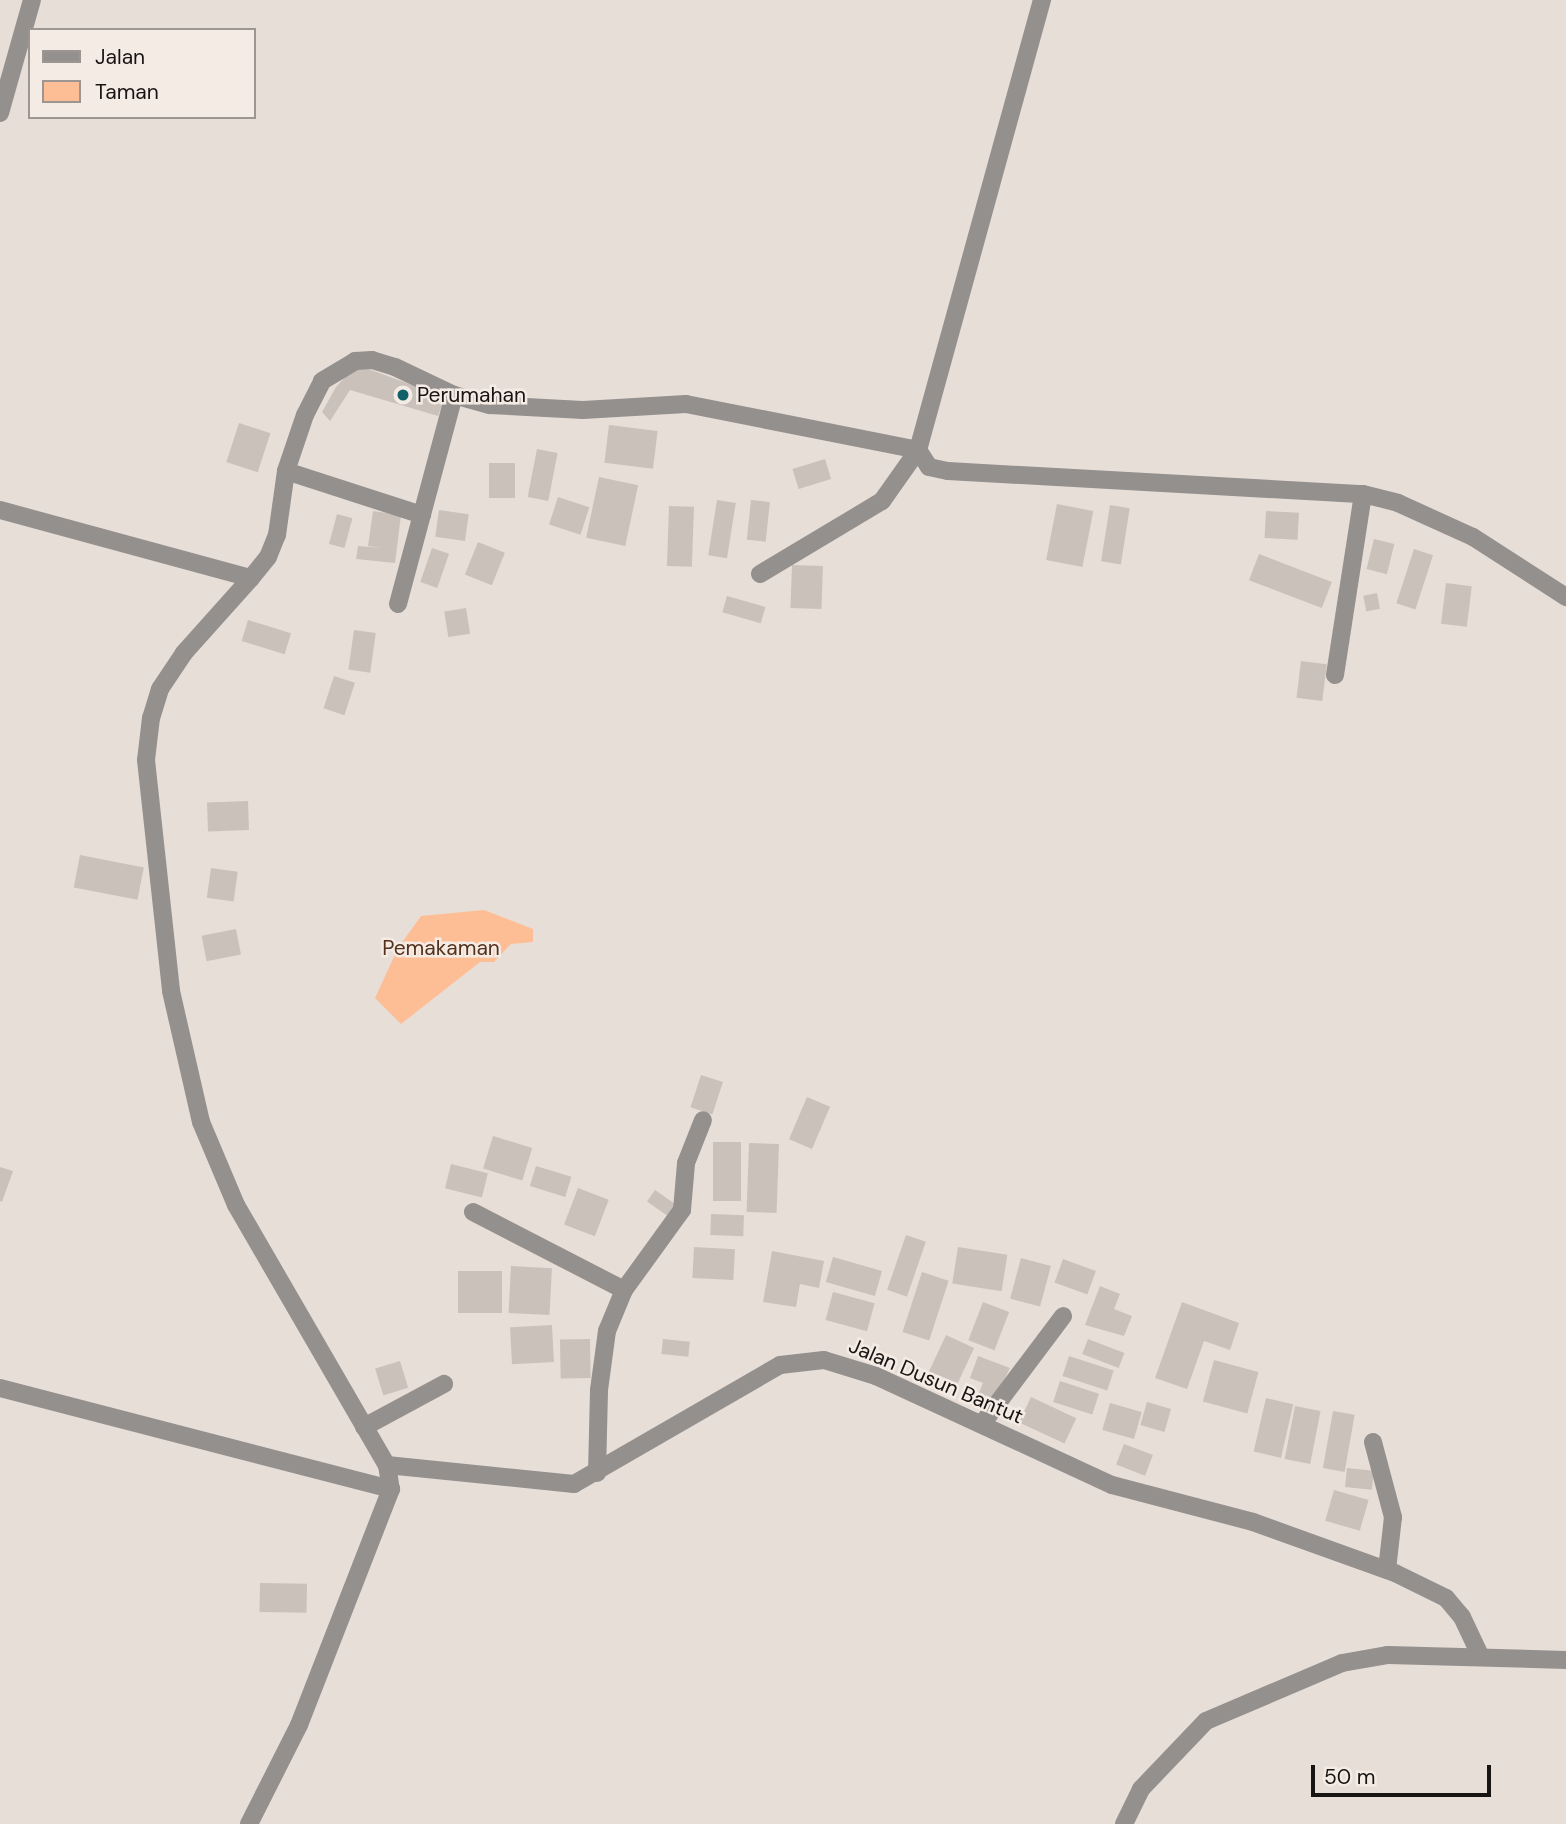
<!DOCTYPE html>
<style>
body{margin:0}
#map{position:relative;width:1566px;height:1824px;overflow:hidden;background:#e8ded8;font-family:"DM Sans",sans-serif}
div>[style]{position:absolute}
.green>*{inset:0;background:#febe95}
.building>*{inset:0;background:#cbc1bb;transform-origin:0 0}
.minor>*{height:18px;margin:-9px;padding:0 9px;transform-origin:9px;border-radius:9px;background:#94908e}
.dots>*{width:19px;height:19px;translate:-50% -50%;box-sizing:border-box;border:4px solid #f5ebe5;border-radius:50%}
span{translate:-50% -50%;white-space:nowrap;text-align:center;line-height:1.15;-webkit-text-stroke:5px #f5ebe5;paint-order:stroke}
.poi-label{font-size:21px;color:#171412}
.left{translate:0 -50%;text-align:left}
.park-label{font-size:21px;color:#53311a}
.street-label{font-size:21px;color:#171412}
.legend{position:absolute;left:28px;top:28px;width:228px;height:91px;box-sizing:border-box;background:#f5ebe5;border:2px solid #9c9591;margin:0;padding:9px 12px;list-style:none;font-size:21px;color:#171412}
.legend li{display:flex;align-items:center;gap:14px;height:35px}
.legend b{width:35px;border:2px solid #9c9591}
.scale{position:absolute;left:1311px;top:1765px;width:180px;height:32px;box-sizing:border-box;border:4px solid #171412;border-top:0;padding-left:9px;font-size:21px;line-height:24px;white-space:nowrap;color:#171412;-webkit-text-stroke:5px #f5ebe5;paint-order:stroke}
</style>
<div id="map">
<div class="green">
<div style="clip-path:polygon(484px 910px,533px 929px,533px 942px,511px 944px,494px 962px,480px 962px,401px 1024px,375px 998px,398px 948px,421px 916px)"></div>
</div>
<div class="building">
<div style="clip-path:polygon(363px 367px,445px 397px,438px 416px,350px 390px,330px 421px,322px 412px,336px 387px,348px 374px)"></div>
<div style="left:239px;top:423px;width:33px;height:41px;rotate:18deg"></div>
<div style="left:609px;top:425px;width:49px;height:38px;rotate:7deg"></div>
<div style="left:537px;top:449px;width:21px;height:49px;rotate:11deg"></div>
<div style="left:825px;top:459px;width:21px;height:34px;rotate:73deg"></div>
<div style="left:489px;top:463px;width:26px;height:35px"></div>
<div style="left:599px;top:477px;width:40px;height:62px;rotate:12deg"></div>
<div style="left:558px;top:497px;width:33px;height:29px;rotate:18deg"></div>
<div style="left:717px;top:500px;width:19px;height:56px;rotate:9deg"></div>
<div style="left:751px;top:500px;width:19px;height:40px;rotate:6deg"></div>
<div style="left:1057px;top:504px;width:37px;height:57px;rotate:11deg"></div>
<div style="left:1110px;top:505px;width:20px;height:57px;rotate:9deg"></div>
<div style="left:669px;top:506px;width:25px;height:60px;rotate:2deg"></div>
<div style="left:439px;top:510px;width:30px;height:27px;rotate:8deg"></div>
<div style="clip-path:polygon(373px 511px,401px 515px,395px 563px,356px 559px,358px 546px,382px 548px,368px 546px)"></div>
<div style="left:1266px;top:511px;width:33px;height:27px;rotate:3deg"></div>
<div style="left:337px;top:514px;width:16px;height:31px;rotate:15deg"></div>
<div style="left:1374px;top:539px;width:21px;height:31px;rotate:14deg"></div>
<div style="left:478px;top:542px;width:29px;height:35px;rotate:22deg"></div>
<div style="left:432px;top:548px;width:18px;height:36px;rotate:19deg"></div>
<div style="left:1414px;top:549px;width:20px;height:57px;rotate:18deg"></div>
<div style="left:1259px;top:554px;width:78px;height:28px;rotate:21deg"></div>
<div style="left:792px;top:565px;width:31px;height:43px;rotate:2deg"></div>
<div style="left:1446px;top:583px;width:26px;height:41px;rotate:7deg"></div>
<div style="left:1377px;top:593px;width:16px;height:14px;rotate:79deg"></div>
<div style="left:727px;top:596px;width:40px;height:17px;rotate:16deg"></div>
<div style="left:466px;top:608px;width:26px;height:22px;rotate:81deg"></div>
<div style="left:248px;top:620px;width:45px;height:22px;rotate:17deg"></div>
<div style="left:354px;top:630px;width:22px;height:40px;rotate:8deg"></div>
<div style="left:1301px;top:661px;width:26px;height:37px;rotate:7deg"></div>
<div style="left:334px;top:676px;width:22px;height:34px;rotate:18deg"></div>
<div style="left:248px;top:801px;width:29px;height:41px;rotate:88deg"></div>
<div style="left:80px;top:855px;width:65px;height:33px;rotate:11deg"></div>
<div style="left:211px;top:868px;width:27px;height:30px;rotate:8deg"></div>
<div style="left:236px;top:929px;width:26px;height:35px;rotate:79deg"></div>
<div style="left:701px;top:1075px;width:23px;height:34px;rotate:18deg"></div>
<div style="left:807px;top:1097px;width:25px;height:46px;rotate:23deg"></div>
<div style="left:493px;top:1136px;width:41px;height:34px;rotate:17deg"></div>
<div style="left:713px;top:1142px;width:28px;height:59px"></div>
<div style="left:749px;top:1143px;width:30px;height:69px;rotate:2deg"></div>
<div style="left:451px;top:1164px;width:38px;height:25px;rotate:14deg"></div>
<div style="left:536px;top:1166px;width:37px;height:21px;rotate:17deg"></div>
<div style="clip-path:polygon(0 1167px,13px 1171px,2px 1202px,0 1201px)"></div>
<div style="left:578px;top:1188px;width:33px;height:39px;rotate:21deg"></div>
<div style="left:655px;top:1190px;width:28px;height:14px;rotate:35deg"></div>
<div style="left:711px;top:1214px;width:33px;height:21px;rotate:2deg"></div>
<div style="left:906px;top:1235px;width:21px;height:58px;rotate:19deg"></div>
<div style="left:694px;top:1247px;width:41px;height:31px;rotate:3deg"></div>
<div style="left:958px;top:1247px;width:50px;height:37px;rotate:9deg"></div>
<div style="clip-path:polygon(772px 1251px,824px 1261px,819px 1288px,800px 1284px,796px 1307px,763px 1302px)"></div>
<div style="left:833px;top:1257px;width:51px;height:26px;rotate:16deg"></div>
<div style="left:1021px;top:1258px;width:31px;height:42px;rotate:15deg"></div>
<div style="left:1063px;top:1259px;width:35px;height:25px;rotate:20deg"></div>
<div style="left:511px;top:1266px;width:41px;height:47px;rotate:3deg"></div>
<div style="left:458px;top:1271px;width:44px;height:42px"></div>
<div style="left:922px;top:1272px;width:28px;height:63px;rotate:18deg"></div>
<div style="clip-path:polygon(1100px 1286px,1120px 1294px,1114px 1309px,1132px 1316px,1124px 1336px,1085px 1325px)"></div>
<div style="left:833px;top:1292px;width:43px;height:29px;rotate:15deg"></div>
<div style="left:983px;top:1302px;width:28px;height:41px;rotate:21deg"></div>
<div style="clip-path:polygon(1182px 1302px,1239px 1323px,1230px 1350px,1204px 1341px,1187px 1389px,1155px 1378px)"></div>
<div style="left:552px;top:1325px;width:37px;height:42px;rotate:87deg"></div>
<div style="left:946px;top:1335px;width:31px;height:40px;rotate:25deg"></div>
<div style="left:590px;top:1339px;width:39px;height:30px;rotate:89deg"></div>
<div style="left:663px;top:1339px;width:27px;height:15px;rotate:6deg"></div>
<div style="left:1088px;top:1339px;width:39px;height:16px;rotate:21deg"></div>
<div style="clip-path:polygon(978px 1356px,1010px 1368px,992px 1404px,977px 1398px,983px 1383px,970px 1378px)"></div>
<div style="left:1069px;top:1356px;width:47px;height:21px;rotate:18deg"></div>
<div style="left:1214px;top:1360px;width:46px;height:43px;rotate:15deg"></div>
<div style="left:400px;top:1361px;width:28px;height:26px;rotate:73deg"></div>
<div style="left:1060px;top:1381px;width:41px;height:22px;rotate:18deg"></div>
<div style="left:1031px;top:1397px;width:50px;height:28px;rotate:25deg"></div>
<div style="left:1266px;top:1398px;width:28px;height:55px;rotate:13deg"></div>
<div style="left:1147px;top:1402px;width:25px;height:24px;rotate:16deg"></div>
<div style="left:1110px;top:1403px;width:33px;height:28px;rotate:16deg"></div>
<div style="left:1295px;top:1406px;width:26px;height:54px;rotate:11deg"></div>
<div style="left:1333px;top:1411px;width:22px;height:58px;rotate:10deg"></div>
<div style="left:1124px;top:1444px;width:31px;height:22px;rotate:21deg"></div>
<div style="left:1347px;top:1468px;width:27px;height:19px;rotate:6deg"></div>
<div style="left:1334px;top:1490px;width:36px;height:32px;rotate:16deg"></div>
<div style="left:260px;top:1583px;width:47px;height:29px;rotate:1deg"></div>
</div>
<div class="minor">
<div style="left:0;top:113px;width:117px;rotate:-74.2deg"></div>
<div style="left:918px;top:450px;width:20px;rotate:57deg"></div>
<div style="left:929px;top:467px;width:19px;rotate:12deg"></div>
<div style="left:948px;top:471px;width:416px;rotate:3.2deg"></div>
<div style="left:1363px;top:494px;width:36px;rotate:14deg"></div>
<div style="left:1398px;top:503px;width:82px;rotate:24.4deg"></div>
<div style="left:1473px;top:537px;width:111px;rotate:32.8deg"></div>
<div style="left:286px;top:471px;width:143px;rotate:17.9deg"></div>
<div style="left:0;top:510px;width:260px;rotate:15.2deg"></div>
<div style="left:251px;top:578px;width:101px;rotate:131.8deg"></div>
<div style="left:184px;top:653px;width:43px;rotate:123.7deg"></div>
<div style="left:160px;top:689px;width:30px;rotate:107deg"></div>
<div style="left:151px;top:718px;width:42px;rotate:96.8deg"></div>
<div style="left:146px;top:760px;width:232px;rotate:83.8deg"></div>
<div style="left:171px;top:991px;width:134px;rotate:77.1deg"></div>
<div style="left:201px;top:1122px;width:90px;rotate:67.1deg"></div>
<div style="left:236px;top:1205px;width:301px;rotate:59.9deg"></div>
<div style="left:387px;top:1465px;width:24px;rotate:81deg"></div>
<div style="left:391px;top:1489px;width:253px;rotate:111.3deg"></div>
<div style="left:299px;top:1725px;width:111px;rotate:116.8deg"></div>
<div style="left:760px;top:574px;width:142px;rotate:-30.9deg"></div>
<div style="left:882px;top:501px;width:62px;rotate:-54.8deg"></div>
<div style="left:918px;top:450px;width:467px;rotate:-74.6deg"></div>
<div style="left:251px;top:578px;width:27px;rotate:-51deg"></div>
<div style="left:268px;top:557px;width:24px;rotate:-68deg"></div>
<div style="left:277px;top:535px;width:65px;rotate:-82deg"></div>
<div style="left:286px;top:471px;width:59px;rotate:-71.3deg"></div>
<div style="left:305px;top:415px;width:38px;rotate:-63deg"></div>
<div style="left:322px;top:381px;width:39px;rotate:-31deg"></div>
<div style="left:355px;top:361px;width:17px;rotate:-3deg"></div>
<div style="left:372px;top:360px;width:24px;rotate:17deg"></div>
<div style="left:395px;top:367px;width:65px;rotate:25.4deg"></div>
<div style="left:454px;top:395px;width:37px;rotate:16deg"></div>
<div style="left:490px;top:405px;width:93px;rotate:3.1deg"></div>
<div style="left:583px;top:410px;width:103px;rotate:-3.3deg"></div>
<div style="left:686px;top:404px;width:237px;rotate:11.2deg"></div>
<div style="left:398px;top:604px;width:216px;rotate:-75deg"></div>
<div style="left:1335px;top:675px;width:183px;rotate:-81.2deg"></div>
<div style="left:473px;top:1212px;width:170px;rotate:27.3deg"></div>
<div style="left:0;top:1388px;width:404px;rotate:14.5deg"></div>
<div style="left:982px;top:1424px;width:135px;rotate:-53.1deg"></div>
<div style="left:364px;top:1427px;width:91px;rotate:-28.3deg"></div>
<div style="left:1373px;top:1442px;width:78px;rotate:75.1deg"></div>
<div style="left:1393px;top:1517px;width:53px;rotate:96.5deg"></div>
<div style="left:387px;top:1465px;width:188px;rotate:5.8deg"></div>
<div style="left:574px;top:1484px;width:238px;rotate:-30deg"></div>
<div style="left:780px;top:1365px;width:44px;rotate:-6.5deg"></div>
<div style="left:824px;top:1360px;width:54px;rotate:17.1deg"></div>
<div style="left:876px;top:1376px;width:260px;rotate:24.8deg"></div>
<div style="left:1112px;top:1485px;width:146px;rotate:14.7deg"></div>
<div style="left:1253px;top:1522px;width:151px;rotate:19.8deg"></div>
<div style="left:1395px;top:1573px;width:57px;rotate:26.1deg"></div>
<div style="left:1446px;top:1598px;width:25px;rotate:50deg"></div>
<div style="left:1462px;top:1617px;width:42px;rotate:64.7deg"></div>
<div style="left:597px;top:1473px;width:83px;rotate:-88.6deg"></div>
<div style="left:599px;top:1390px;width:60px;rotate:-82.3deg"></div>
<div style="left:607px;top:1331px;width:44px;rotate:-67.5deg"></div>
<div style="left:624px;top:1290px;width:99px;rotate:-54.1deg"></div>
<div style="left:682px;top:1210px;width:47px;rotate:-85.1deg"></div>
<div style="left:686px;top:1163px;width:46px;rotate:-68.4deg"></div>
<div style="left:1124px;top:1824px;width:39px;rotate:-64deg"></div>
<div style="left:1141px;top:1789px;width:94px;rotate:-46.3deg"></div>
<div style="left:1206px;top:1721px;width:148px;rotate:-23.1deg"></div>
<div style="left:1342px;top:1663px;width:47px;rotate:-9.9deg"></div>
<div style="left:1388px;top:1655px;width:178px;rotate:1.6deg"></div>
</div>
<div class="dots">
<div style="left:403px;top:395px;background:#116168"></div>
</div>
<div class="poi-label">
<span class="left" style="left:417px;top:395px">Perumahan</span>
</div>
<div class="park-label">
<span style="left:441px;top:948px">Pemakaman</span>
</div>
<div class="street-label">
<span style="left:936px;top:1381px;rotate:23deg">Jalan Dusun Bantut</span>
</div>
<ul class="legend">
<li><b style="height:9px;background:#94908e"></b>Jalan</li>
<li><b style="height:19px;background:#febe95"></b>Taman</li>
</ul>
<div class="scale">50 m</div>
</div>
